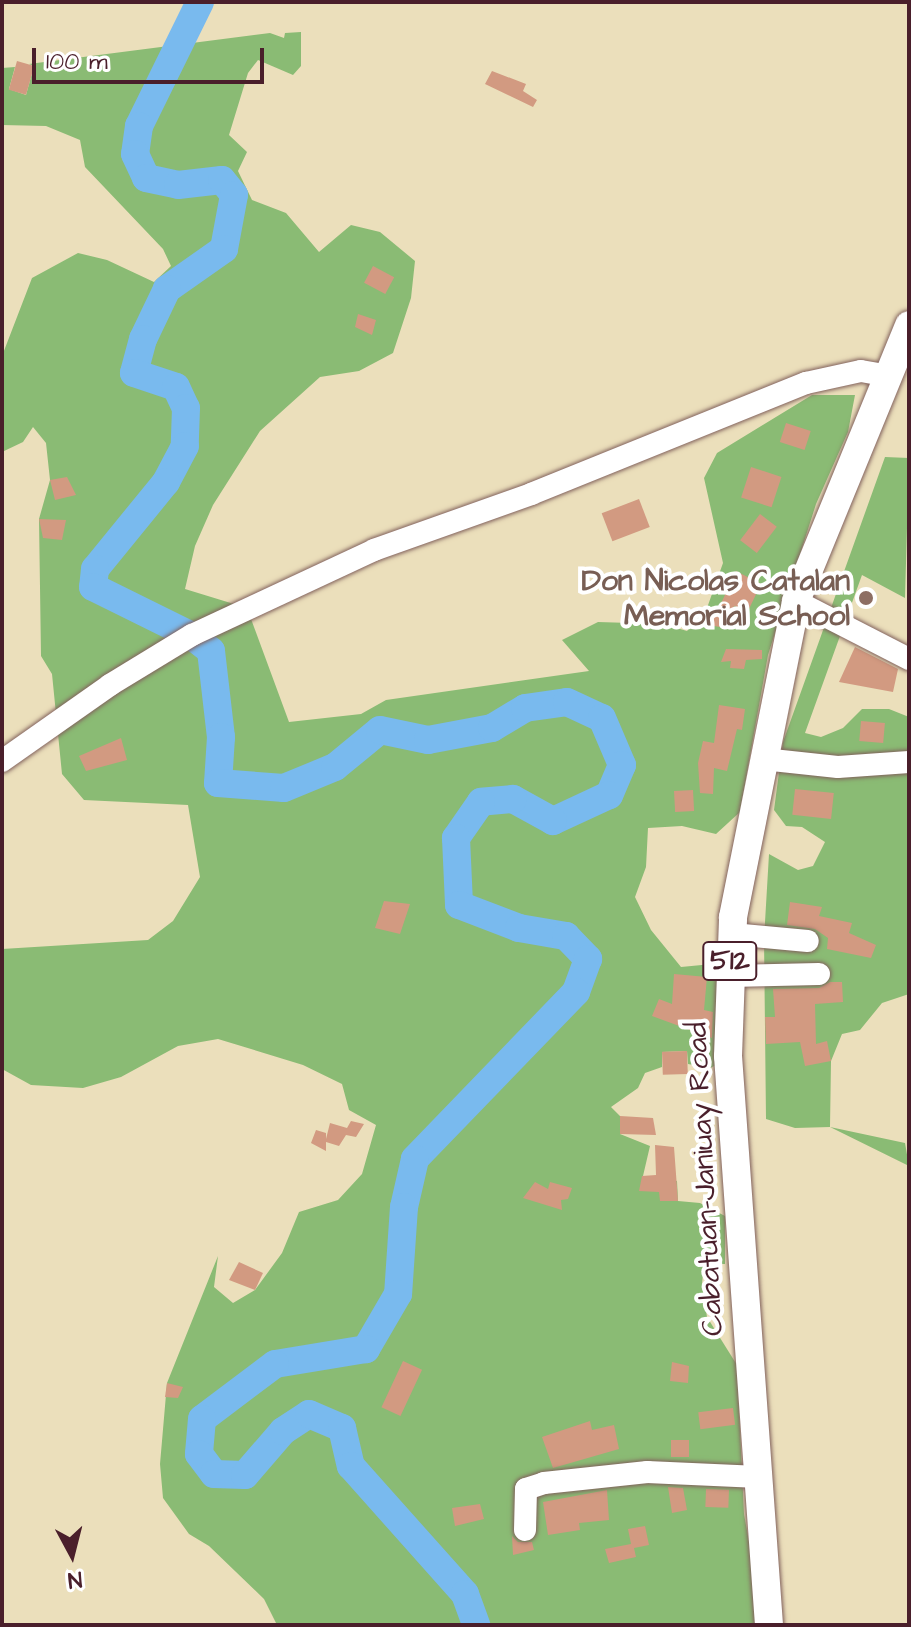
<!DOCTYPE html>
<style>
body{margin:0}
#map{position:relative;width:911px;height:1627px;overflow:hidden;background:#ebdfbb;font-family:"Architects Daughter",sans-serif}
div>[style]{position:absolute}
.forest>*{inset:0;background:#8abb74}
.river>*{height:28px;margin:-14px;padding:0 14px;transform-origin:14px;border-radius:14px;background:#79baee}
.building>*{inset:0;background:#d29a81;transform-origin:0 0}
.roads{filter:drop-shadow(0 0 2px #82625d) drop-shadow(0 0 2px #82625d)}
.minor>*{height:22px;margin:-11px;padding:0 11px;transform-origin:11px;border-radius:11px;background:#fff}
.major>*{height:28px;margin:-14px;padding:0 14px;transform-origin:14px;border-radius:14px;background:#fff}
.dots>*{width:22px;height:22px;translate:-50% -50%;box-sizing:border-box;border:4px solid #fff;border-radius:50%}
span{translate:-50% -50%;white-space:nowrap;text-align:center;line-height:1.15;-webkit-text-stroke:8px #fff;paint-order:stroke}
.shield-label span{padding:2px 6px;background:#fff;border:2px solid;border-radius:6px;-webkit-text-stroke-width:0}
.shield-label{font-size:28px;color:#4a1f2b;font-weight:700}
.education-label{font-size:30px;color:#785e54;font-weight:700}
.right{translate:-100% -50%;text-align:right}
.street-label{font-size:30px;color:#4a1f2b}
.frame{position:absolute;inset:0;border:4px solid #4a1f2b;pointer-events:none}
.north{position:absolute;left:32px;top:1515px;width:80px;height:80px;-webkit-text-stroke:6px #fff;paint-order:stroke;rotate:173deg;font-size:22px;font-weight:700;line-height:32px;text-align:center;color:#4a1f2b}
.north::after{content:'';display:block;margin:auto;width:28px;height:36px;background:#4a1f2b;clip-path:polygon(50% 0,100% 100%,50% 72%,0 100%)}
.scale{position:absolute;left:32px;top:48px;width:232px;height:36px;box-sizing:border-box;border:4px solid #4a1f2b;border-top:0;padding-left:10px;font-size:24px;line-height:28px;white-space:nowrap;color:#4a1f2b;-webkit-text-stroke:6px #fff;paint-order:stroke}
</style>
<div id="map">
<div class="forest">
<div style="clip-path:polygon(301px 32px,301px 66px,293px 75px,258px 60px,248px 73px,229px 135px,247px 152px,238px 171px,252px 200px,286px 213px,319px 252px,351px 225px,380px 232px,415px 261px,411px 298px,393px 353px,359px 371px,320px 377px,260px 431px,213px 505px,195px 546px,185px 589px,247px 608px,289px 722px,361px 714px,386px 700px,589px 671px,562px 640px,598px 622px,663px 624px,687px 631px,707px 608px,723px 563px,704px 478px,717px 453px,812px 395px,855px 395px,848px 432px,816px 504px,768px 655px,740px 812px,716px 834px,682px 826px,648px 828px,646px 867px,635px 897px,651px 930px,681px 967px,733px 962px,725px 1061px,710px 1068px,688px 1064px,687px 1051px,662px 1052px,662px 1067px,645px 1073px,638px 1088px,611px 1107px,620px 1116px,620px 1134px,650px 1146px,643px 1176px,677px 1181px,678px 1201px,700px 1203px,725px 1216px,725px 1264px,704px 1264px,702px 1284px,707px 1317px,737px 1365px,744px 1514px,764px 1625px,277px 1625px,264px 1599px,209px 1546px,189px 1534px,163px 1498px,160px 1464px,167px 1383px,218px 1256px,214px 1287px,233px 1303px,255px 1290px,282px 1253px,299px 1212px,338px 1200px,362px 1174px,376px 1125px,349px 1110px,342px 1084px,303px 1065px,218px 1039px,178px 1046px,121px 1077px,83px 1088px,31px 1085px,2px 1069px,2px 949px,148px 940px,173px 921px,200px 877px,188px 805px,84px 800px,62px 774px,52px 674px,41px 656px,39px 519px,50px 480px,46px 443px,33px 427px,23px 442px,2px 452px,2px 356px,32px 278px,78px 253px,107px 260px,154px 282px,171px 266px,163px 249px,85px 167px,80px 140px,46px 126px,2px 125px,2px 68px,15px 67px,9px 89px,26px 95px,34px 66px,29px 64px,270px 33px,284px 38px,285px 33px)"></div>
<div style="clip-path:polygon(885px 457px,909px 458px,905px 598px,862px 575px,805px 733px,821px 737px,843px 728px,862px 709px,889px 709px,909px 717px,909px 994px,882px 1003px,860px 1030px,842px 1034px,831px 1061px,830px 1127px,905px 1143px,909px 1166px,830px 1127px,795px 1128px,766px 1119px,764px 939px,769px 854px,798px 870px,813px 866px,825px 842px,802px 827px,786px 826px,774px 810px,783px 742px)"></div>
</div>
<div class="river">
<div style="left:200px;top:2px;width:138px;rotate:116.2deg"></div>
<div style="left:139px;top:126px;width:28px;rotate:98deg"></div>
<div style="left:135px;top:154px;width:26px;rotate:65deg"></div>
<div style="left:146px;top:178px;width:33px;rotate:12deg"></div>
<div style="left:178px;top:185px;width:44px;rotate:-6.5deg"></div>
<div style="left:222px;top:180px;width:19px;rotate:51deg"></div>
<div style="left:234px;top:195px;width:55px;rotate:100.5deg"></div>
<div style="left:224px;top:249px;width:70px;rotate:144.9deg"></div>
<div style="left:167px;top:289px;width:55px;rotate:115.6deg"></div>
<div style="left:143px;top:339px;width:35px;rotate:105deg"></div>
<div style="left:134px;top:373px;width:44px;rotate:18.4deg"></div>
<div style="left:176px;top:387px;width:23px;rotate:65deg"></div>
<div style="left:186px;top:408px;width:38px;rotate:92deg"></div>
<div style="left:185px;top:446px;width:41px;rotate:117.8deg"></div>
<div style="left:166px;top:482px;width:112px;rotate:129.2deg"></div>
<div style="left:95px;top:569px;width:18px;rotate:96deg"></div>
<div style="left:93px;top:587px;width:110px;rotate:26.3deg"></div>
<div style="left:192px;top:636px;width:24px;rotate:38deg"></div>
<div style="left:211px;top:651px;width:87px;rotate:83.4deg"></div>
<div style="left:221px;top:737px;width:46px;rotate:93.7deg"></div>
<div style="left:218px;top:783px;width:66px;rotate:4.3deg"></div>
<div style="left:284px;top:788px;width:55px;rotate:-22.4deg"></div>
<div style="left:335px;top:767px;width:58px;rotate:-39.4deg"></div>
<div style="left:380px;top:730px;width:49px;rotate:11.8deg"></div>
<div style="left:428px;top:740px;width:65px;rotate:-10.6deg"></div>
<div style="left:492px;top:728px;width:39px;rotate:-31deg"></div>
<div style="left:525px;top:708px;width:42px;rotate:-8.1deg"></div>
<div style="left:567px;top:702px;width:38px;rotate:25deg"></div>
<div style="left:602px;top:718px;width:51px;rotate:66.9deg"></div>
<div style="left:622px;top:765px;width:33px;rotate:113deg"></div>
<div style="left:609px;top:795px;width:62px;rotate:155.1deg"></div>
<div style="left:553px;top:821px;width:46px;rotate:-151.2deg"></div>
<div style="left:513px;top:799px;width:32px;rotate:175deg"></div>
<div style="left:481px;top:802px;width:44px;rotate:124.8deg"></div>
<div style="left:456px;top:838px;width:67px;rotate:87.4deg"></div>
<div style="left:459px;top:905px;width:64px;rotate:21deg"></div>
<div style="left:519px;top:928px;width:48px;rotate:9.7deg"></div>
<div style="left:566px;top:936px;width:32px;rotate:46deg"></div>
<div style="left:588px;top:959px;width:35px;rotate:110deg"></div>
<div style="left:576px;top:992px;width:232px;rotate:134deg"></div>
<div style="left:415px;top:1159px;width:49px;rotate:102.9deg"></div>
<div style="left:404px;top:1207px;width:87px;rotate:93.9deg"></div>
<div style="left:398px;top:1294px;width:64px;rotate:120.2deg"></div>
<div style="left:366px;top:1349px;width:92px;rotate:170.6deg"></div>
<div style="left:275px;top:1364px;width:91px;rotate:143deg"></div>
<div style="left:202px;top:1419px;width:35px;rotate:95deg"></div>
<div style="left:199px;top:1454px;width:25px;rotate:53deg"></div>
<div style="left:214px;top:1474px;width:31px;rotate:2deg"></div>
<div style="left:245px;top:1475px;width:58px;rotate:-49.2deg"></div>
<div style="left:283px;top:1431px;width:31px;rotate:-33deg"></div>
<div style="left:309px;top:1414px;width:36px;rotate:23deg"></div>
<div style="left:342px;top:1428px;width:39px;rotate:77deg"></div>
<div style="left:351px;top:1466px;width:171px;rotate:48.3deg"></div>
<div style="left:465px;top:1594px;width:33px;rotate:70deg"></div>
</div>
<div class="building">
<div style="left:17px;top:61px;width:18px;height:30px;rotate:16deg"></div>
<div style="clip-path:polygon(492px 71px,526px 84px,523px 91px,537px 100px,533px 107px,485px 84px)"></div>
<div style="left:373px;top:266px;width:24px;height:19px;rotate:28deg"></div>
<div style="clip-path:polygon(358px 314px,376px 320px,372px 335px,355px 327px)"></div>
<div style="left:786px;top:423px;width:26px;height:20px;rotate:18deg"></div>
<div style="left:751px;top:467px;width:32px;height:32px;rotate:18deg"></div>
<div style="clip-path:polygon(67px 477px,76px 495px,55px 500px,50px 480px)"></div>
<div style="left:639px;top:499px;width:30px;height:40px;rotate:69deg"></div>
<div style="left:760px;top:514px;width:21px;height:33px;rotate:37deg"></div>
<div style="clip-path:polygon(39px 519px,66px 520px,62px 540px,43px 538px)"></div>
<div style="clip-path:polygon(736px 571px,761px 584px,748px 611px,734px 606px,730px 629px,704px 624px,707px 608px,718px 610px)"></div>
<div style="clip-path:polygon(855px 647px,898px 669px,893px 692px,839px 682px)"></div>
<div style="clip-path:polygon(726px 649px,762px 650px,762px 659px,746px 660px,744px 669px,730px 668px,731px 661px,721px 662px)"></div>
<div style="clip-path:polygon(719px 705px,745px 709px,742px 730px,737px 729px,727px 771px,714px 768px,713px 794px,700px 793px,698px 763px,703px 741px,714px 743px)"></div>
<div style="left:861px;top:721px;width:24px;height:20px;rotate:5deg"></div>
<div style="clip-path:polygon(121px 738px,127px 760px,86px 771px,79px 756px)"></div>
<div style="left:795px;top:789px;width:39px;height:26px;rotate:6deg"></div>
<div style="left:693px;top:790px;width:21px;height:19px;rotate:87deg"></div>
<div style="clip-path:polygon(384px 901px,410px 904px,400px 934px,375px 928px)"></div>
<div style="clip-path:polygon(790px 902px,822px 907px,819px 916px,852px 923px,849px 933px,876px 945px,871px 958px,827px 949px,828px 938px,815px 929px,787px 925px)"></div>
<div style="clip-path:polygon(674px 974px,707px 977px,704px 1010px,713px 1012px,712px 1038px,652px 1016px,659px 999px,672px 1004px)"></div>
<div style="clip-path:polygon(830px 982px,842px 982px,843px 1002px,815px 1004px,816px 1044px,827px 1041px,831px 1061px,805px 1066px,800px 1042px,766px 1044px,765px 1017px,775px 1017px,773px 989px,819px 988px)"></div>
<div style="left:687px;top:1051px;width:23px;height:25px;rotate:88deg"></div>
<div style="clip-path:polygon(620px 1116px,653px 1118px,656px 1135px,620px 1134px)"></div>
<div style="clip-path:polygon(351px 1121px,364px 1124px,356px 1137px,346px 1135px,339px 1146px,326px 1142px,326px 1151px,311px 1143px,316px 1130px,326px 1133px,326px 1139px,330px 1123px,347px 1128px)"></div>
<div style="clip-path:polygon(655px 1145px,674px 1147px,678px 1201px,660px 1201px,659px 1192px,639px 1191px,642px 1176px,656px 1175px)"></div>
<div style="clip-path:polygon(535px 1182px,548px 1189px,550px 1182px,572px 1188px,568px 1199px,561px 1200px,562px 1210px,523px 1198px)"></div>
<div style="clip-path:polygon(239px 1262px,263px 1273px,255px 1290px,229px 1280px)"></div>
<div style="left:403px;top:1361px;width:21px;height:51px;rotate:25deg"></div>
<div style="clip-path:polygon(672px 1362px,689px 1366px,688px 1383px,670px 1381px)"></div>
<div style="clip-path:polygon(167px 1383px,183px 1387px,178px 1398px,165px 1397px)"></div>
<div style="left:733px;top:1408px;width:17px;height:35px;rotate:83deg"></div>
<div style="clip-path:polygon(590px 1421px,592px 1430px,614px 1425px,619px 1449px,553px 1468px,542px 1437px)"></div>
<div style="left:671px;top:1440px;width:18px;height:17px"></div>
<div style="clip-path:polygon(668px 1487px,683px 1488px,687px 1510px,672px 1513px)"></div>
<div style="left:706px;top:1489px;width:23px;height:18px;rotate:2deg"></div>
<div style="clip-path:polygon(607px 1490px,609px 1520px,579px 1523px,580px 1530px,548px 1535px,543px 1502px)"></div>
<div style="clip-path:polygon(480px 1504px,484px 1519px,455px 1526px,452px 1508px)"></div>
<div style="clip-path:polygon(645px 1526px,649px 1545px,634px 1548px,636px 1557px,609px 1563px,605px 1549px,631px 1544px,628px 1529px)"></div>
<div style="clip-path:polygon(512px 1536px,518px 1542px,532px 1542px,534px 1550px,513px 1555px)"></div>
</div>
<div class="roads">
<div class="minor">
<div style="left:796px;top:601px;width:127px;rotate:27.2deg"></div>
<div style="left:763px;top:759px;width:75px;rotate:6.1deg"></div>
<div style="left:838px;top:767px;width:71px;rotate:-4deg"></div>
<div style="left:2px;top:761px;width:132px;rotate:-35.1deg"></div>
<div style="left:110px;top:685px;width:96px;rotate:-31.4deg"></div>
<div style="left:192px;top:635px;width:201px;rotate:-25deg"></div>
<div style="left:374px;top:550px;width:167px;rotate:-19.6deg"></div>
<div style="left:531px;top:494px;width:297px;rotate:-22deg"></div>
<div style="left:806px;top:383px;width:56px;rotate:-12.3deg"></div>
<div style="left:861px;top:371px;width:28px;rotate:10deg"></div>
<div style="left:732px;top:934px;width:76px;rotate:5.3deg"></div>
<div style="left:730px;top:976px;width:89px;rotate:-1.3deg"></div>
<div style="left:525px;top:1530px;width:41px;rotate:-88.6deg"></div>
<div style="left:526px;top:1489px;width:19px;rotate:-18deg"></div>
<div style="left:544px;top:1483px;width:104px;rotate:-6.1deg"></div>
<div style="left:647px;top:1472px;width:112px;rotate:2.6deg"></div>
</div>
<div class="major">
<div style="left:769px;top:1625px;width:570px;rotate:-94.12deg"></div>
<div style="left:728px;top:1056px;width:139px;rotate:-87.9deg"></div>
<div style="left:733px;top:917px;width:322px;rotate:-78.7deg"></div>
<div style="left:796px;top:601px;width:298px;rotate:-67.7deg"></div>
</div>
</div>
<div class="dots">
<div style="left:866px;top:598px;background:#8d6e63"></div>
</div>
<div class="shield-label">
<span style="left:730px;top:961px">512</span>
</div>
<div class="education-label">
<span class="right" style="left:850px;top:598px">Don Nicolas Catalan<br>Memorial School</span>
</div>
<div class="street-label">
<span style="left:705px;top:1179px;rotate:-93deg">Cabatuan-Janiuay Road</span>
</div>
<div class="frame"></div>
<div class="north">N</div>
<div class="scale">100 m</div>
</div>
